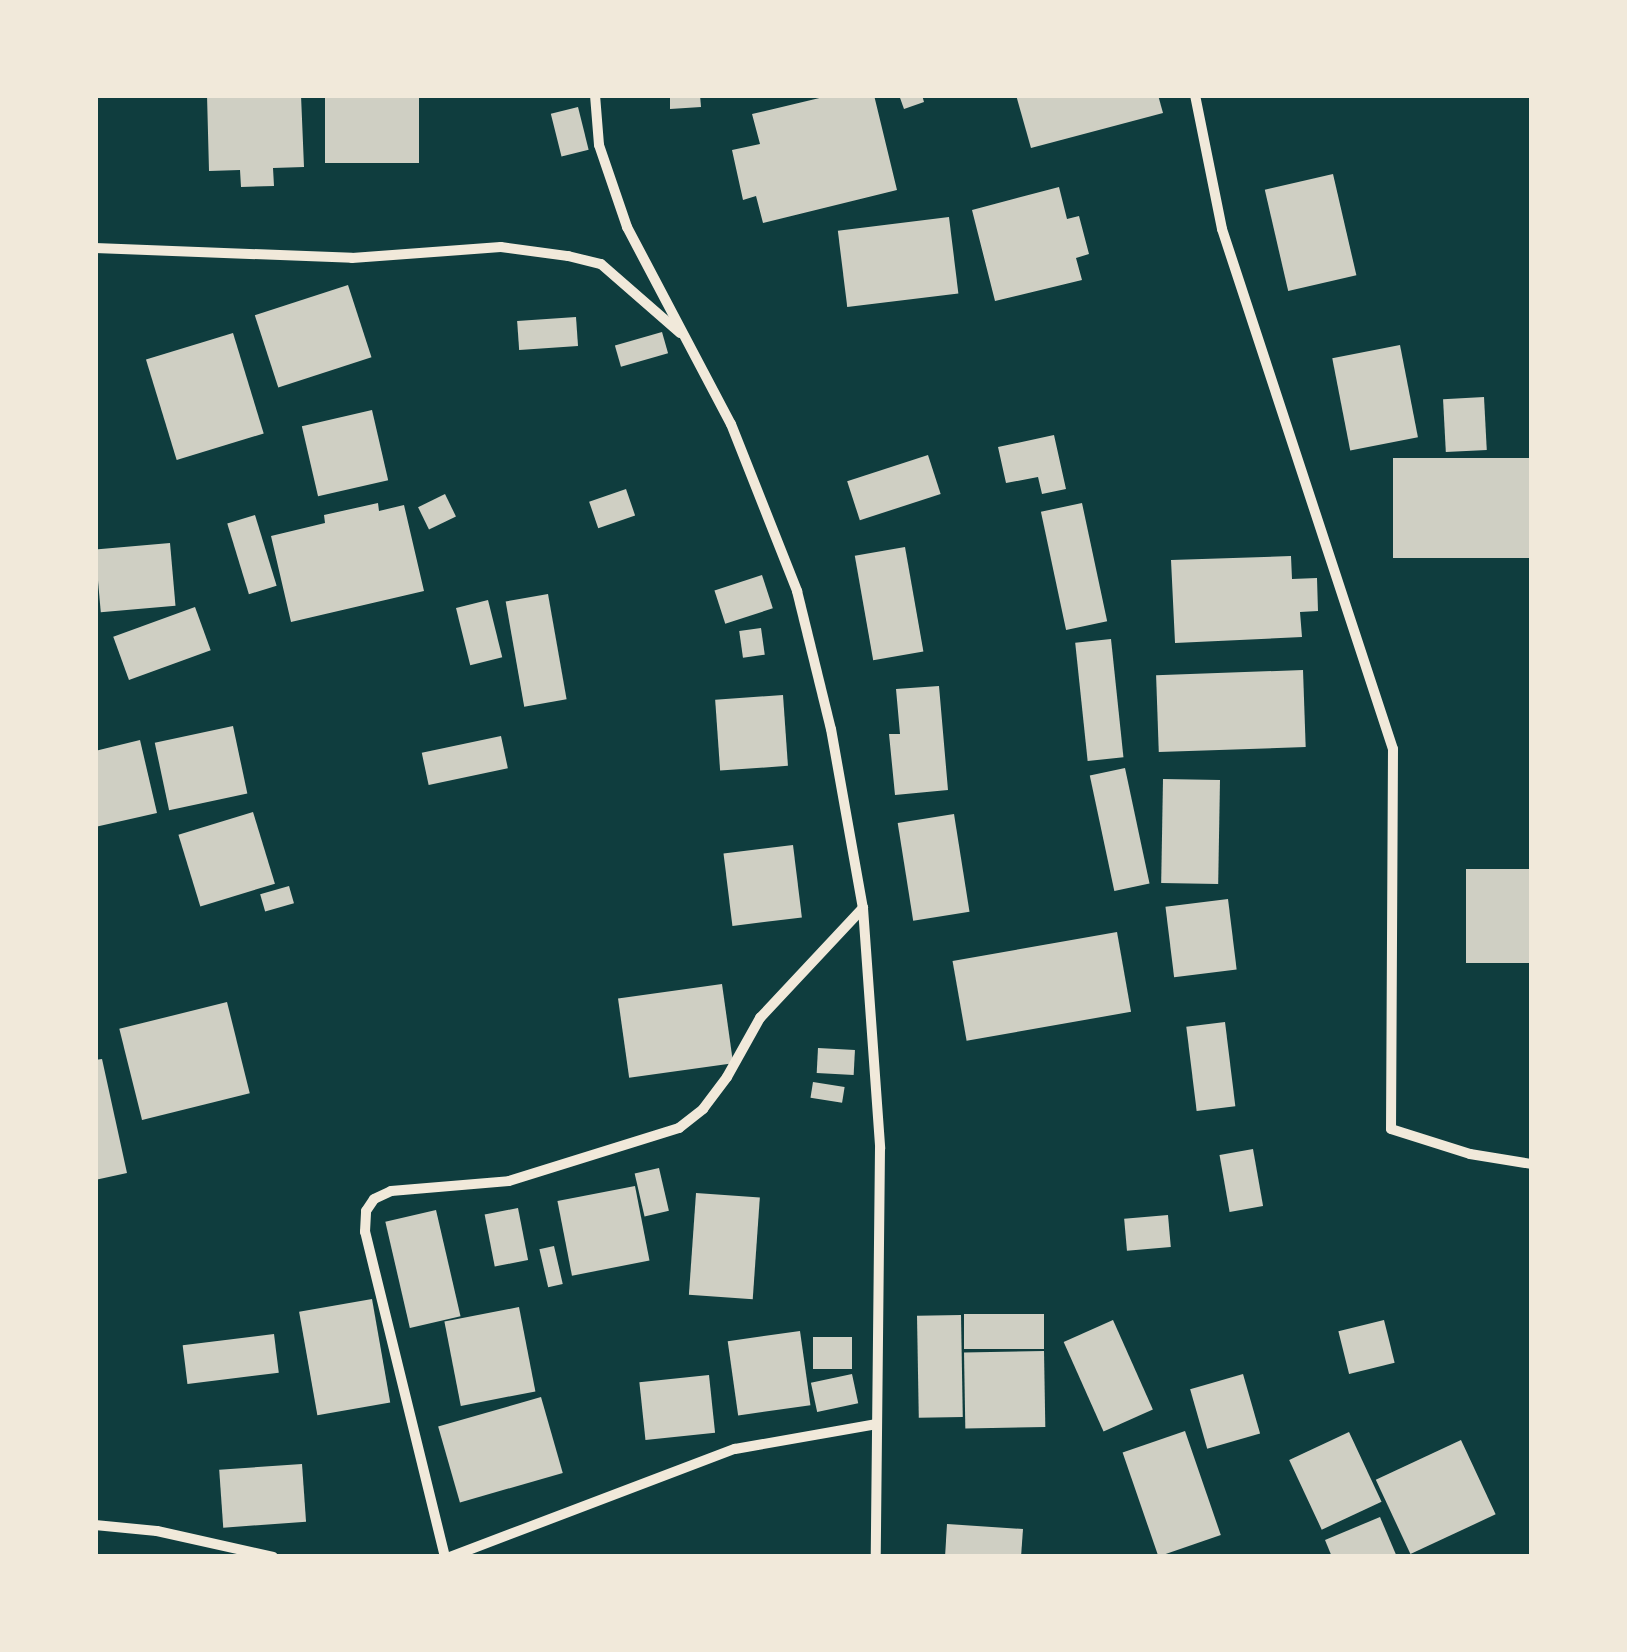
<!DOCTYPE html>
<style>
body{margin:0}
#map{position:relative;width:1627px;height:1652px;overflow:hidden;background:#0f3d3e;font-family:Cabin,sans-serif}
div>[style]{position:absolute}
.building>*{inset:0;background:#cfcfc3;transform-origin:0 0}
.minor>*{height:10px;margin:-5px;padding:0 5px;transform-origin:5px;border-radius:5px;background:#f1e9da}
span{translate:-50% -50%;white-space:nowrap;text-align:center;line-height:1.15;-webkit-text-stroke:9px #f1e9da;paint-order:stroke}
.frame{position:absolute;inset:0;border:98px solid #f1e9da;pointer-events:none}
</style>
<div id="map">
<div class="building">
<div style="clip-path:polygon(207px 95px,301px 95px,304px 167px,273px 168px,274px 186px,241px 187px,240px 170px,209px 171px)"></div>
<div style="left:325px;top:95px;width:94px;height:68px"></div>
<div style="clip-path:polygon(670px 95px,700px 95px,701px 107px,670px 109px)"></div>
<div style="clip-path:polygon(832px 95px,874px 95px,897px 190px,763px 223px,756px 196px,743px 200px,732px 150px,760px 144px,752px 114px)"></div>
<div style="clip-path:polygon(899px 95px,922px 95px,924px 102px,904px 109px)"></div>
<div style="clip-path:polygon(1016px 95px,1158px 95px,1163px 113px,1031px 148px)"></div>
<div style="left:578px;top:107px;width:44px;height:28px;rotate:76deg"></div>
<div style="left:1333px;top:174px;width:104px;height:70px;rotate:77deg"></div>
<div style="clip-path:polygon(1059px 187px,1067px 219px,1079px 216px,1089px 254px,1076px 258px,1082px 280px,995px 301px,972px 210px)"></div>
<div style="left:949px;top:217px;width:77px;height:112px;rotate:83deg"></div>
<div style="left:348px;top:285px;width:76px;height:98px;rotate:72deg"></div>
<div style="left:576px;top:317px;width:29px;height:59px;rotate:86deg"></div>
<div style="left:662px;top:332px;width:22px;height:49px;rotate:74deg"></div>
<div style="left:233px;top:333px;width:105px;height:91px;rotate:73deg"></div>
<div style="left:1400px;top:345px;width:94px;height:69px;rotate:79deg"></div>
<div style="left:1484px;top:397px;width:53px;height:41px;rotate:87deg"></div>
<div style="left:372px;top:410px;width:72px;height:72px;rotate:77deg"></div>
<div style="clip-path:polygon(1054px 435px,1066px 489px,1042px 494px,1038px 477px,1006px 483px,998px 447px)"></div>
<div style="left:928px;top:455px;width:41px;height:85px;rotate:72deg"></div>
<div style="left:1532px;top:458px;width:100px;height:139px;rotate:90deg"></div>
<div style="left:626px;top:489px;width:28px;height:39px;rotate:71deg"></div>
<div style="left:445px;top:494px;width:25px;height:30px;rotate:64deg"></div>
<div style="clip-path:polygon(378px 503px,379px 511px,404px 505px,424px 591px,291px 622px,271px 536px,325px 523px,324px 515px)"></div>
<div style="left:1082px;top:503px;width:121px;height:42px;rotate:78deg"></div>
<div style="left:255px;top:515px;width:74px;height:29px;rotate:73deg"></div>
<div style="left:170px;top:543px;width:63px;height:75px;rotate:85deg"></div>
<div style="left:905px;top:547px;width:106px;height:51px;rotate:80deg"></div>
<div style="clip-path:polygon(1291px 556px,1292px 579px,1317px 578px,1318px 611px,1300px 612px,1302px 637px,1175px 643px,1171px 560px)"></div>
<div style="left:762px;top:575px;width:35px;height:50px;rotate:72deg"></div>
<div style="left:548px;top:594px;width:107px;height:43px;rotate:80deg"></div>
<div style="left:488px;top:600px;width:59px;height:33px;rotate:76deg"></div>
<div style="left:195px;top:607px;width:46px;height:87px;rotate:70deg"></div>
<div style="left:761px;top:628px;width:27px;height:22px;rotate:82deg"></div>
<div style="left:1111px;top:639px;width:119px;height:36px;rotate:84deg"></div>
<div style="left:1303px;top:670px;width:77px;height:147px;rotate:88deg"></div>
<div style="clip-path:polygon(939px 686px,948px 790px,895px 795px,889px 734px,900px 734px,896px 689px)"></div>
<div style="left:783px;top:695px;width:71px;height:68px;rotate:86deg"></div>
<div style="left:233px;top:726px;width:69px;height:80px;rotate:78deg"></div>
<div style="left:501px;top:736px;width:33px;height:81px;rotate:78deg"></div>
<div style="clip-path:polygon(140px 740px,157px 813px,95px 827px,95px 751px)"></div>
<div style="left:1125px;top:768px;width:118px;height:36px;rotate:78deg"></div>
<div style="left:1163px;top:779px;width:57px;height:104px;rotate:1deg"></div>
<div style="left:253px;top:812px;width:75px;height:78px;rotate:73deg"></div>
<div style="left:954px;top:814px;width:99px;height:57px;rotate:81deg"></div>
<div style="left:793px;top:845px;width:73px;height:70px;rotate:83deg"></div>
<div style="left:1532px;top:869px;width:94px;height:66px;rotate:90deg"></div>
<div style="left:289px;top:886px;width:18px;height:30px;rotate:74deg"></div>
<div style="left:1228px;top:899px;width:71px;height:63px;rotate:83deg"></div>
<div style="left:1117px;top:932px;width:81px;height:167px;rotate:80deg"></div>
<div style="left:722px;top:984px;width:80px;height:105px;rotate:82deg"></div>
<div style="left:227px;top:1002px;width:94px;height:111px;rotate:76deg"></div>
<div style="left:1225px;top:1022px;width:85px;height:39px;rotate:83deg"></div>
<div style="left:818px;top:1048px;width:37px;height:25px;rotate:3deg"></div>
<div style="clip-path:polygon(102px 1059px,127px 1173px,95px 1180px,95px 1060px)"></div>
<div style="left:813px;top:1082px;width:32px;height:16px;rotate:9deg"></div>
<div style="left:1253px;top:1149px;width:58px;height:34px;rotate:80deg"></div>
<div style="left:659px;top:1168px;width:44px;height:25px;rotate:77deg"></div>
<div style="left:635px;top:1186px;width:76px;height:79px;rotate:79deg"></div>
<div style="left:696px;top:1193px;width:64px;height:102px;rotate:4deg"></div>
<div style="left:518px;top:1208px;width:53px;height:34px;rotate:79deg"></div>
<div style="left:436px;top:1210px;width:109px;height:52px;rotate:77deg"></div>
<div style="left:1168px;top:1215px;width:32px;height:44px;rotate:85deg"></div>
<div style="left:554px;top:1246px;width:39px;height:15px;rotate:77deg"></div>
<div style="left:372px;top:1299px;width:105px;height:74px;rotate:80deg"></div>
<div style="left:519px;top:1307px;width:86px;height:76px;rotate:79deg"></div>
<div style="left:1044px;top:1314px;width:35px;height:80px;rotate:90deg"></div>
<div style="left:961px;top:1315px;width:102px;height:44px;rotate:89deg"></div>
<div style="left:1113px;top:1320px;width:98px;height:54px;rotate:66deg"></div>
<div style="left:1384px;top:1320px;width:44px;height:47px;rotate:76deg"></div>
<div style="left:800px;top:1331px;width:75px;height:73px;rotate:82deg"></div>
<div style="left:274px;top:1334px;width:39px;height:92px;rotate:83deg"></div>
<div style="left:852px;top:1337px;width:32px;height:39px;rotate:90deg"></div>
<div style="left:1044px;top:1351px;width:76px;height:80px;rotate:89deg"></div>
<div style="left:852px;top:1374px;width:30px;height:42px;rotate:78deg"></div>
<div style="left:1243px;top:1374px;width:62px;height:55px;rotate:74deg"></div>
<div style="left:709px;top:1375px;width:58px;height:70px;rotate:84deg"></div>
<div style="left:541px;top:1397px;width:79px;height:107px;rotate:74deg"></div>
<div style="left:1185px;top:1431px;width:110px;height:66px;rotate:71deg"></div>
<div style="left:1349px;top:1432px;width:77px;height:66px;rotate:65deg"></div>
<div style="left:1461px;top:1440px;width:82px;height:94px;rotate:65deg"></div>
<div style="left:302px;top:1464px;width:58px;height:83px;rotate:86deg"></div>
<div style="clip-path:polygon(1380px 1517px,1397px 1557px,1332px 1557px,1325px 1540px)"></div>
<div style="clip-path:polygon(947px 1524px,1023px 1529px,1021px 1557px,945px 1557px)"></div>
</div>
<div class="minor">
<div style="left:595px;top:95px;width:50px;rotate:85.4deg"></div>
<div style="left:599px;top:145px;width:87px;rotate:71.1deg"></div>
<div style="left:627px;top:227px;width:223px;rotate:62.2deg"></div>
<div style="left:731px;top:424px;width:180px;rotate:68.4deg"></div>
<div style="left:797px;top:591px;width:142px;rotate:76.2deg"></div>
<div style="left:831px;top:729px;width:182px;rotate:79.9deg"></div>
<div style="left:863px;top:908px;width:241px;rotate:85.9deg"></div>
<div style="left:880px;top:1148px;width:409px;rotate:90.6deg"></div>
<div style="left:1195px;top:95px;width:137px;rotate:78.6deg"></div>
<div style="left:1222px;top:229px;width:547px;rotate:71.8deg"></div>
<div style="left:1393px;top:749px;width:380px;rotate:90.3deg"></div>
<div style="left:1391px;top:1129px;width:83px;rotate:17.6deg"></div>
<div style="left:1470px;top:1154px;width:63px;rotate:9.2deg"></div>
<div style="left:95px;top:248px;width:257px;rotate:2.2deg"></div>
<div style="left:352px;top:258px;width:149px;rotate:-4.2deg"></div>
<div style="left:501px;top:247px;width:68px;rotate:7.7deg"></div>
<div style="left:568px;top:256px;width:34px;rotate:14deg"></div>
<div style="left:601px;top:264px;width:105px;rotate:41.1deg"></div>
<div style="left:95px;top:1525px;width:62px;rotate:5.5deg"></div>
<div style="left:157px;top:1531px;width:119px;rotate:12.6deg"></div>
<div style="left:445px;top:1557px;width:335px;rotate:-103.8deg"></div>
<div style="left:365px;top:1232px;width:21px;rotate:-87deg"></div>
<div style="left:366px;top:1211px;width:14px;rotate:-56deg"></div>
<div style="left:374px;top:1199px;width:19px;rotate:-25deg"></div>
<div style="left:391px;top:1191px;width:118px;rotate:-4.8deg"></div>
<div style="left:509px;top:1181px;width:178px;rotate:-17.3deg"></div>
<div style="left:679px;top:1128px;width:31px;rotate:-38deg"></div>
<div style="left:703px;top:1109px;width:40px;rotate:-53deg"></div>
<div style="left:727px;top:1077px;width:68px;rotate:-60.8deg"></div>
<div style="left:760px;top:1018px;width:151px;rotate:-46.9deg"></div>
<div style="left:450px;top:1557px;width:305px;rotate:-20.8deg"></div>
<div style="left:735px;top:1449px;width:144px;rotate:-10deg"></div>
</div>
<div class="frame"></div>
</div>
